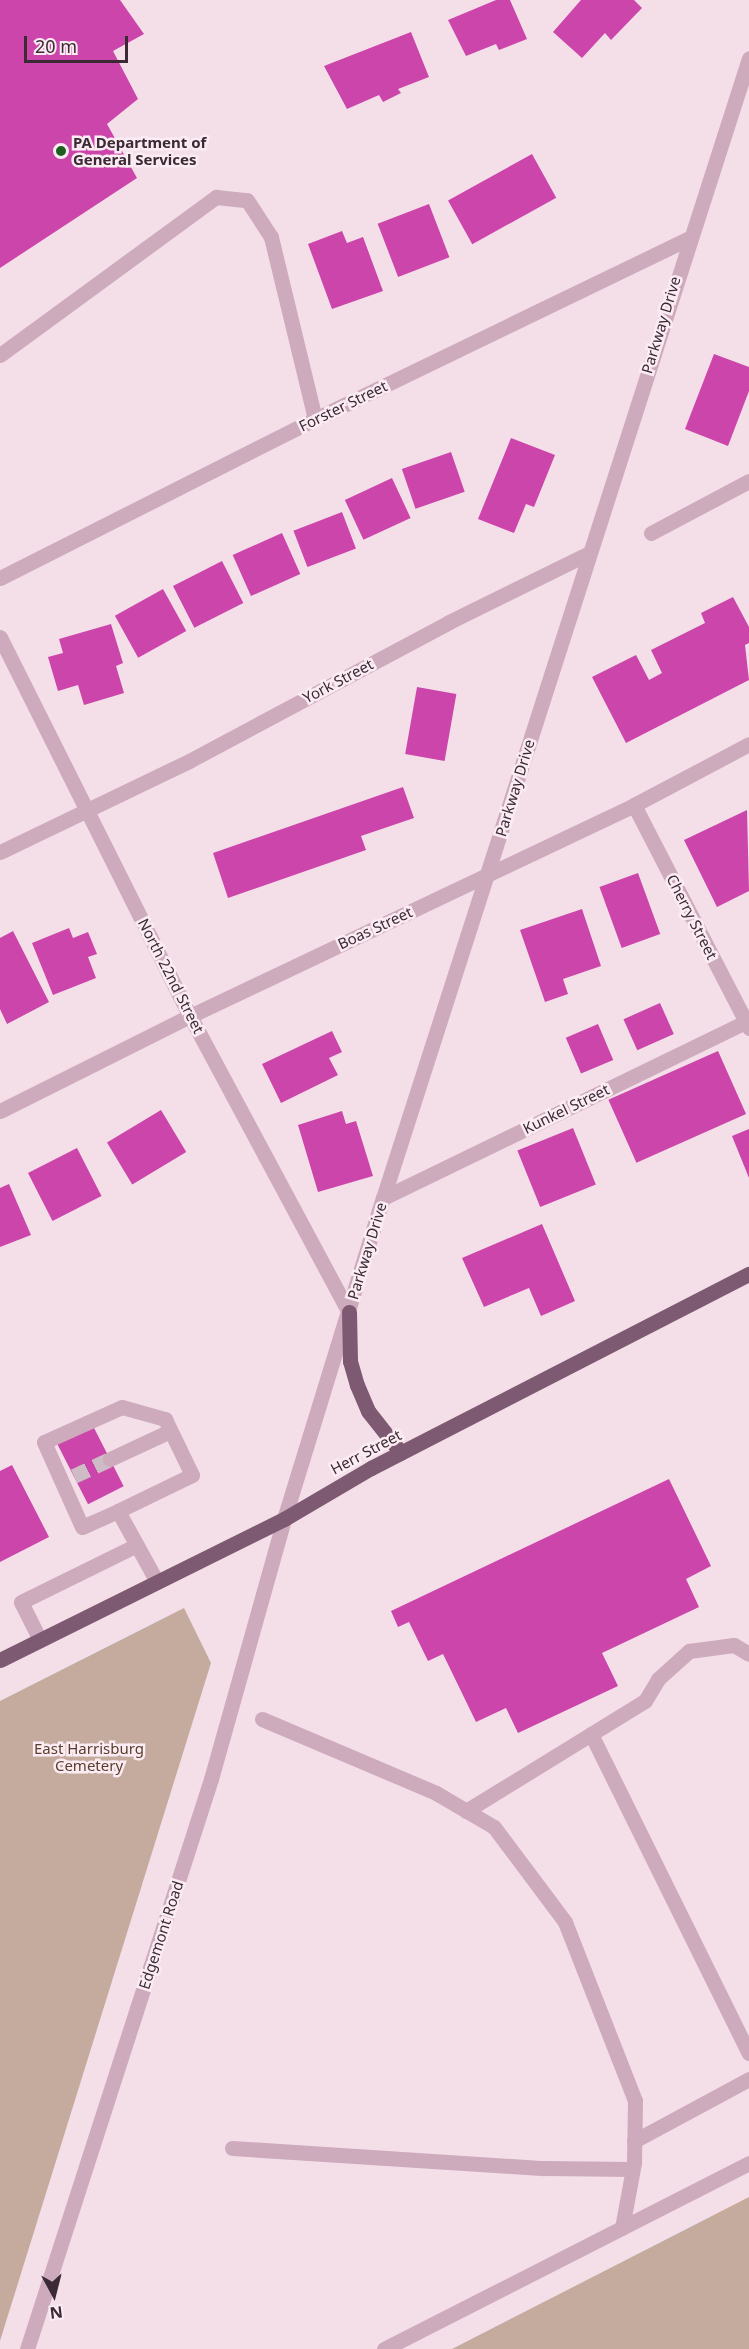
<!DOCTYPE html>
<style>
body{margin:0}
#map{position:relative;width:749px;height:2349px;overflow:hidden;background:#f4dfe9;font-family:"Noto Sans",sans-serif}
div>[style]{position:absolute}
.green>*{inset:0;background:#c5ab9e}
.building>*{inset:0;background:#cc45aa;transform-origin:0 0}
.minor-tunnel>*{height:15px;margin-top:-7.5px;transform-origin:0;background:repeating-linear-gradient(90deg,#cfbbc5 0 15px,transparent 0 23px)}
.minor>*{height:15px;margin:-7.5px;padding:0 7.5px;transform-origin:7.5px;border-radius:7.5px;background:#ceaabd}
.major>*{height:15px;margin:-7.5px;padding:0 7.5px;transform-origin:7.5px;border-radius:7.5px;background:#7d5a71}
.dots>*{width:16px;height:16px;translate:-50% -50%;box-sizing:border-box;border:3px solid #fbecf3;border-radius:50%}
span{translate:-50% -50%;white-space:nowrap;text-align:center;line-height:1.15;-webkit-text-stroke:5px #fbecf3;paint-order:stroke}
.poi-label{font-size:15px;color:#3b2a35;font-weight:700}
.left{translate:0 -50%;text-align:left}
.street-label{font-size:15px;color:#3b2a35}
.park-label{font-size:15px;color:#5b3e2c}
.north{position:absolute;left:24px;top:2265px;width:60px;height:60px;-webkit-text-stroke:4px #fbecf3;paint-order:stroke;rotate:173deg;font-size:16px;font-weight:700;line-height:24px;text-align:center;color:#3b2a35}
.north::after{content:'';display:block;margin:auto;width:21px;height:27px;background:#3b2a35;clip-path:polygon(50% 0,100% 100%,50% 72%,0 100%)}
.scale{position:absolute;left:24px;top:36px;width:104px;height:27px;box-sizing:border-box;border:3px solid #3b2a35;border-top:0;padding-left:8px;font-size:18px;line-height:21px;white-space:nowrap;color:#3b2a35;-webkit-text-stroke:4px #fbecf3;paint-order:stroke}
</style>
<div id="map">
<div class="green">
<div style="clip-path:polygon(184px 1608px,211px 1663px,0 2341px,0 1701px)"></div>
<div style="clip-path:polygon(749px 2197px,749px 2349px,452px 2349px)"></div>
</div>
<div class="building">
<div style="clip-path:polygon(0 0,120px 0,144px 34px,113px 51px,138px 99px,107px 124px,137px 178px,0 268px)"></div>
<div style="clip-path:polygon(496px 0,510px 0,527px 39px,499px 50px,496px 44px,466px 56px,448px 20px)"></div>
<div style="clip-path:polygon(581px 0,634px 0,642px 8px,611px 40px,605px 33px,582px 58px,553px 32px)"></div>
<div style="clip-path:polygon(411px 32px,429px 77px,398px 89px,401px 93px,383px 102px,379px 95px,347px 109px,324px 66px)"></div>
<div style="left:532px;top:154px;width:50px;height:96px;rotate:61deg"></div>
<div style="left:429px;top:204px;width:57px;height:55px;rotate:69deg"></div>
<div style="clip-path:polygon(342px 231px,347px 243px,363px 237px,383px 291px,332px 309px,308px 244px)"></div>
<div style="clip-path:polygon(714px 354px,749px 367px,749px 391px,728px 446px,685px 429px)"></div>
<div style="clip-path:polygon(511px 438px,555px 455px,534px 507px,526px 504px,514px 533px,478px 519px)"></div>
<div style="left:451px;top:452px;width:42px;height:52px;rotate:71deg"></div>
<div style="left:392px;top:478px;width:44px;height:52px;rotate:65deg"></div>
<div style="left:342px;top:512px;width:39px;height:52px;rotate:69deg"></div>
<div style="left:282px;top:533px;width:45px;height:54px;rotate:66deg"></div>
<div style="left:222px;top:561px;width:47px;height:55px;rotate:63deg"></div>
<div style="left:163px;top:589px;width:48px;height:55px;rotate:61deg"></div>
<div style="clip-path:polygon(733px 597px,749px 627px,749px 643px,745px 645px,749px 680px,626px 743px,592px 677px,636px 655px,649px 680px,662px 673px,651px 650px,705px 623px,701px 613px)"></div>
<div style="clip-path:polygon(111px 624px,123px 663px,116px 666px,124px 693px,84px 705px,78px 685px,58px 691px,48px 657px,63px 653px,59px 639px)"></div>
<div style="left:417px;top:687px;width:40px;height:68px;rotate:10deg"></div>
<div style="clip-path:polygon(403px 787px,414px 818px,361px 836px,366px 850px,228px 898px,213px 853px)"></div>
<div style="clip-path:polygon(747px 810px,749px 891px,717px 907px,684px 840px)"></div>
<div style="left:638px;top:873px;width:65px;height:41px;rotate:70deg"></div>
<div style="clip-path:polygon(582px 909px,601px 966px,563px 979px,568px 994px,545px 1002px,520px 930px)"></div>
<div style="clip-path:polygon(69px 928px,73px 938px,88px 932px,97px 954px,88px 957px,96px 978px,53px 995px,32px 943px)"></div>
<div style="clip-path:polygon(13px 931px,49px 1002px,7px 1024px,0 1009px,0 938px)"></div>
<div style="left:660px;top:1003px;width:34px;height:40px;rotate:66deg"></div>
<div style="left:598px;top:1024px;width:39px;height:35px;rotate:67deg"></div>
<div style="clip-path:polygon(332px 1031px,342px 1052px,329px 1058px,338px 1075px,281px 1103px,262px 1064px)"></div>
<div style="left:718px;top:1051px;width:69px;height:120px;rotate:66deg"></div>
<div style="left:161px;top:1110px;width:49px;height:63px;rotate:59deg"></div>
<div style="clip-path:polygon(342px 1111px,346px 1124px,356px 1121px,373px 1176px,318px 1192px,298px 1125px)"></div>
<div style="left:573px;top:1128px;width:61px;height:60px;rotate:68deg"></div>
<div style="clip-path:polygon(749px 1129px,749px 1178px,732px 1136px)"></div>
<div style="left:77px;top:1148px;width:54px;height:55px;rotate:63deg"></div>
<div style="clip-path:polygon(9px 1184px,31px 1235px,0 1247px,0 1188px)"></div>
<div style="clip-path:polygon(542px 1224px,575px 1301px,541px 1316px,529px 1288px,484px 1307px,462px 1258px)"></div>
<div style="left:91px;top:1422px;width:72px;height:40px;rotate:63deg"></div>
<div style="clip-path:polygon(12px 1465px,49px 1537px,0 1562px,0 1471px)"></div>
<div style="clip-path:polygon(669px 1479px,711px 1566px,686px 1579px,699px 1607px,602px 1653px,618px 1686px,518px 1733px,506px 1708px,476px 1722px,443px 1654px,428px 1661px,409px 1622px,398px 1627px,391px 1611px)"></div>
</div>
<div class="minor-tunnel">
<div style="left:74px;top:1476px;width:40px;rotate:-25deg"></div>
</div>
<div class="minor">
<div style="left:0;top:355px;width:268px;rotate:-36.2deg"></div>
<div style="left:216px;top:197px;width:31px;rotate:6deg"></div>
<div style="left:247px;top:200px;width:44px;rotate:57deg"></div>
<div style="left:271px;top:237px;width:187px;rotate:76.4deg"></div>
<div style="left:651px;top:533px;width:111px;rotate:-28deg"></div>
<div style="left:0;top:578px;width:353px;rotate:-26.8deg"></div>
<div style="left:315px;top:419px;width:414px;rotate:-25.8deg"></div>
<div style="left:0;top:637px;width:424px;rotate:63.4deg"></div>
<div style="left:190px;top:1016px;width:336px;rotate:61.8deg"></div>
<div style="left:634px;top:805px;width:251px;rotate:62.7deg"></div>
<div style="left:0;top:852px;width:210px;rotate:-25.7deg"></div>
<div style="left:189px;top:761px;width:295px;rotate:-28.1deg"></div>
<div style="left:449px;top:622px;width:156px;rotate:-26.2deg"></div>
<div style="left:0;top:1111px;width:212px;rotate:-26.6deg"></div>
<div style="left:190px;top:1016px;width:492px;rotate:-25.4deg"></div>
<div style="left:634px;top:805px;width:130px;rotate:-27.9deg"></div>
<div style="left:383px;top:1198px;width:407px;rotate:-25.9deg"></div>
<div style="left:110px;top:1459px;width:66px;rotate:-25deg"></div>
<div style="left:118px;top:1511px;width:39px;rotate:156deg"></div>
<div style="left:82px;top:1527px;width:93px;rotate:-114.1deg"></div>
<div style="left:44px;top:1442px;width:85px;rotate:-24.2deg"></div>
<div style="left:122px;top:1407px;width:45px;rotate:15.6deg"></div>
<div style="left:165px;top:1419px;width:62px;rotate:64.3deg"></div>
<div style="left:192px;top:1475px;width:82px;rotate:154.1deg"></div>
<div style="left:118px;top:1511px;width:81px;rotate:61.2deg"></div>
<div style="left:40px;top:1640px;width:42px;rotate:-116.6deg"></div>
<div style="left:21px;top:1602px;width:129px;rotate:-26.2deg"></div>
<div style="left:262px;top:1719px;width:189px;rotate:23deg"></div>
<div style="left:436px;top:1793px;width:67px;rotate:30.4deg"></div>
<div style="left:494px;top:1827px;width:119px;rotate:53.2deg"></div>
<div style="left:565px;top:1922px;width:192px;rotate:68.6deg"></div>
<div style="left:635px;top:2101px;width:62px;rotate:90.9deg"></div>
<div style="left:634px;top:2163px;width:66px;rotate:100.5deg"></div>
<div style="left:591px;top:1734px;width:356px;rotate:63.7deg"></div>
<div style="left:466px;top:1811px;width:210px;rotate:-31.6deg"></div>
<div style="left:645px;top:1701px;width:26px;rotate:-59deg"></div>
<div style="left:658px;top:1679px;width:42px;rotate:-42.1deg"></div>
<div style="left:689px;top:1651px;width:45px;rotate:-7.6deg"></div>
<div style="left:734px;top:1645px;width:17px;rotate:31deg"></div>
<div style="left:634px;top:2141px;width:131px;rotate:-28.3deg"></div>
<div style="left:232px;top:2148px;width:313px;rotate:3.7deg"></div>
<div style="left:544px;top:2168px;width:88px;rotate:0.7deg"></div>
<div style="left:27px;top:2349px;width:599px;rotate:-72.11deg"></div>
<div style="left:211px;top:1779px;width:270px;rotate:-74.3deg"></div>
<div style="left:284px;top:1519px;width:336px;rotate:-72.9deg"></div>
<div style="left:383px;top:1198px;width:1197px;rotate:-72.2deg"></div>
<div style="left:384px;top:2349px;width:410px;rotate:-27deg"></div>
</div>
<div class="major">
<div style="left:349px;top:1312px;width:49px;rotate:88.8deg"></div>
<div style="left:350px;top:1361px;width:25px;rotate:74deg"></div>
<div style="left:357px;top:1385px;width:28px;rotate:67deg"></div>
<div style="left:368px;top:1411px;width:53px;rotate:51.8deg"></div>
<div style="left:0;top:1660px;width:317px;rotate:-26.4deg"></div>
<div style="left:284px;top:1519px;width:101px;rotate:-30.4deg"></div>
<div style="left:371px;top:1468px;width:425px;rotate:-27.2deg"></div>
</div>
<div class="dots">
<div style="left:61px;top:151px;background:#1c5f21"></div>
</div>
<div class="poi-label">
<span class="left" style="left:73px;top:151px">PA Department of<br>General Services</span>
</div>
<div class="street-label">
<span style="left:661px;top:325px;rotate:-73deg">Parkway Drive</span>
<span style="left:343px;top:406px;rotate:-26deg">Forster Street</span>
<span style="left:338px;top:681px;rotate:-28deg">York Street</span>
<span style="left:515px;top:788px;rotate:-73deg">Parkway Drive</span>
<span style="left:692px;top:917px;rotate:63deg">Cherry Street</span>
<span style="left:375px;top:928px;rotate:-25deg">Boas Street</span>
<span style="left:171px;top:976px;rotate:63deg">North 22nd Street</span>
<span style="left:566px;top:1109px;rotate:-26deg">Kunkel Street</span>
<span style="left:367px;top:1251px;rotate:-73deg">Parkway Drive</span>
<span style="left:366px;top:1452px;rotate:-28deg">Herr Street</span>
<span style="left:161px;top:1935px;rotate:-72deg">Edgemont Road</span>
</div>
<div class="park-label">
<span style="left:89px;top:1757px">East Harrisburg<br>Cemetery</span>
</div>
<div class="north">N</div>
<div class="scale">20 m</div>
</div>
